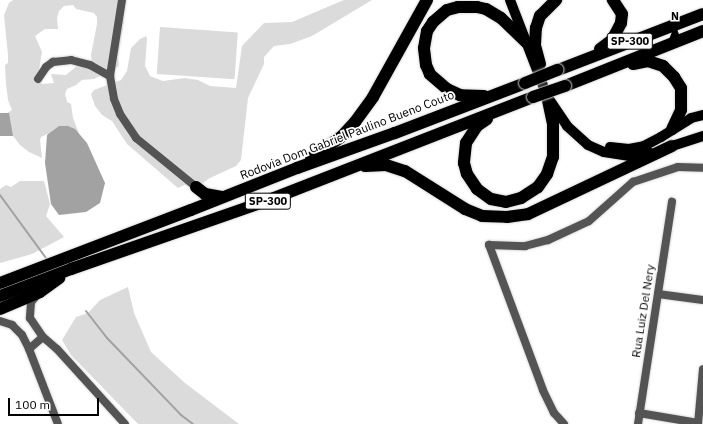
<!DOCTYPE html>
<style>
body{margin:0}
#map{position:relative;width:703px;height:424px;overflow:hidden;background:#fff;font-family:"IBM Plex Sans",sans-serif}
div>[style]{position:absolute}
.green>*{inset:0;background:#dbdbdb;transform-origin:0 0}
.water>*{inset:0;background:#a2a2a2}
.stream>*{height:2px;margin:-1px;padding:0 1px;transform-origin:1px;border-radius:1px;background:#a2a2a2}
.roads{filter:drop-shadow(0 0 1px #dbdbdb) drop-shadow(0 0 1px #dbdbdb)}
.minor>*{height:8px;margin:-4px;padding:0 4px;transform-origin:4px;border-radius:4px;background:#545454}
.major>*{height:10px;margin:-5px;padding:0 5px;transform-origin:5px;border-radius:5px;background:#000}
.highway>*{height:12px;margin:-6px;padding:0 6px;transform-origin:6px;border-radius:6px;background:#000}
.bridges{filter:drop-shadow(0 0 1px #dbdbdb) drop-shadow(0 0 1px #dbdbdb)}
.highway-bridge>*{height:12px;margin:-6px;padding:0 6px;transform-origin:6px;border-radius:6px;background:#000}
span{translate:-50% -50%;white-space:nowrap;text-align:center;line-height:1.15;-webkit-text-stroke:3.5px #fff;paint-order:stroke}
.shield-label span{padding:1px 3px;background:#fff;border:1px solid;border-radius:3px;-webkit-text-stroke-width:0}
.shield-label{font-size:11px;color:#000;font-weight:700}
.street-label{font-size:12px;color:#000}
.north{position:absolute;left:655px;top:8px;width:40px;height:40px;-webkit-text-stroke:3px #fff;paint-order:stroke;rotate:0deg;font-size:11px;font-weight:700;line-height:16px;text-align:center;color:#000}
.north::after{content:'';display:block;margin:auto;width:14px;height:18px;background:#000;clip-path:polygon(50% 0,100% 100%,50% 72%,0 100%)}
.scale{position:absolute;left:8px;top:398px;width:91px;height:18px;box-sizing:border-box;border:2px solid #000;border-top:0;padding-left:5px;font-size:12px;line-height:14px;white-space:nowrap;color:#000;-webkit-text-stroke:3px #fff;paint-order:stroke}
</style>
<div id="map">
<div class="green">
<div style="clip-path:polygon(evenodd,13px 0,118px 0,124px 21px,118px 57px,119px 66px,94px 79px,82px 80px,76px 85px,67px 89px,65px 94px,67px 102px,71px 104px,73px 118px,80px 136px,47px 134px,41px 137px,40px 140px,42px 158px,29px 152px,20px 145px,7px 128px,7px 113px,12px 110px,8px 100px,6px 84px,5px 65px,8px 63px,8px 55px,4px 15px,9px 3px,13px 0,73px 5px,76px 9px,94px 13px,97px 17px,97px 24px,91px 55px,92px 63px,78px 65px,66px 75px,51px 74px,54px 83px,42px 84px,38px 76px,42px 52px,35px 36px,45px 29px,58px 29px,57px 18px,59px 11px,64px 6px,73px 5px)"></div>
<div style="clip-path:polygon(344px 0,372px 0,312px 36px,290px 44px,274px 46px,264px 57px,264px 64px,248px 98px,241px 160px,236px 166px,210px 178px,194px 189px,187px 184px,178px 188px,127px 144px,112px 121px,102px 115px,95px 106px,91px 94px,94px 90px,121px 80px,127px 71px,131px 48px,140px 39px,146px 36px,147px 39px,145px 66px,150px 76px,163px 81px,185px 78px,198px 80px,210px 86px,236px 88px,242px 46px,264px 23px,292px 22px)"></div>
<div style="left:160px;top:27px;width:78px;height:47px;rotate:4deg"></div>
<div style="clip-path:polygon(20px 181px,44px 181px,50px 204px,46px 216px,64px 237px,32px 254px,0 263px,0 189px,6px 185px,11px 187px)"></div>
<div style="clip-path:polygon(128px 287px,134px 313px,151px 352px,185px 383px,239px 424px,138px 424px,71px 355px,62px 340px,76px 317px,88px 313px,100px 300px)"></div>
</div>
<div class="water">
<div style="clip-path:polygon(0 113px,9px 113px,13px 136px,0 136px)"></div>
<div style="clip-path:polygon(59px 126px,68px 126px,75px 129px,87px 143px,105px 183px,100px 203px,86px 212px,59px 215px,51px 204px,45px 163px,47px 135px)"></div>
</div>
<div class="stream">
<div style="left:0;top:195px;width:78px;rotate:53.9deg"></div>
<div style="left:86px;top:311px;width:34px;rotate:52deg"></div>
<div style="left:107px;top:338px;width:107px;rotate:46.1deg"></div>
<div style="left:181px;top:415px;width:15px;rotate:37deg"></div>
</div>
<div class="roads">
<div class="minor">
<div style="left:122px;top:0;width:77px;rotate:99deg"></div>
<div style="left:110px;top:76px;width:23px;rotate:80deg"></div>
<div style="left:114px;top:99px;width:16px;rotate:68deg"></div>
<div style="left:120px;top:114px;width:29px;rotate:56deg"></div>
<div style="left:136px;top:138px;width:77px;rotate:39.2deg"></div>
<div style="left:38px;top:79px;width:14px;rotate:-56deg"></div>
<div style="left:46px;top:67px;width:9px;rotate:-36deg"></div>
<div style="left:53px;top:62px;width:18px;rotate:-6deg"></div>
<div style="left:71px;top:60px;width:20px;rotate:15deg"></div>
<div style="left:90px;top:65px;width:23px;rotate:29deg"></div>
<div style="left:38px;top:294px;width:11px;rotate:131deg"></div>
<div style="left:31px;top:302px;width:16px;rotate:94deg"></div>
<div style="left:30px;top:318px;width:23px;rotate:56deg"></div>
<div style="left:43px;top:337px;width:18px;rotate:41deg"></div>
<div style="left:57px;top:349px;width:101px;rotate:47.8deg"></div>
<div style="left:658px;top:294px;width:45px;rotate:7.6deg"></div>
<div style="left:0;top:321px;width:13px;rotate:18deg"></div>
<div style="left:12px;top:325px;width:14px;rotate:45deg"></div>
<div style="left:22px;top:335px;width:16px;rotate:63deg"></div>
<div style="left:29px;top:349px;width:80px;rotate:68.9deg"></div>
<div style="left:29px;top:349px;width:18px;rotate:-41deg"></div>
<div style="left:639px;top:413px;width:60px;rotate:9.6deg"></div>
<div style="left:564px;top:424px;width:15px;rotate:-132deg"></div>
<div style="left:554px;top:413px;width:25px;rotate:-116deg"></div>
<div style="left:543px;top:390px;width:155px;rotate:-110.4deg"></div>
<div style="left:489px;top:245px;width:36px;rotate:2deg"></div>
<div style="left:525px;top:246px;width:24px;rotate:-15deg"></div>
<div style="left:548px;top:240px;width:45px;rotate:-24.9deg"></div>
<div style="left:589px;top:221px;width:59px;rotate:-41.6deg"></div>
<div style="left:633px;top:182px;width:47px;rotate:-18.4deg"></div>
<div style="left:678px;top:167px;width:25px;rotate:2deg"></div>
<div style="left:638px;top:424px;width:225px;rotate:-81.3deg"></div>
<div style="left:698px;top:424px;width:55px;rotate:-84.8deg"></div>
</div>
<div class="major">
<div style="left:510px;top:0;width:103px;rotate:68.9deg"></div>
<div style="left:547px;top:96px;width:36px;rotate:56deg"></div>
<div style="left:567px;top:126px;width:28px;rotate:42deg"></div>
<div style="left:588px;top:145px;width:17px;rotate:24deg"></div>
<div style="left:604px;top:152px;width:26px;rotate:9deg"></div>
<div style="left:630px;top:156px;width:20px;rotate:-9deg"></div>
<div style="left:610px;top:147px;width:19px;rotate:6deg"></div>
<div style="left:629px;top:149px;width:15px;rotate:-11deg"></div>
<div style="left:644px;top:146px;width:19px;rotate:-28deg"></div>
<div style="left:661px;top:137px;width:36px;rotate:-32deg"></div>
<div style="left:691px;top:118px;width:12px;rotate:-14deg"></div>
<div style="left:666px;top:148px;width:39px;rotate:-18deg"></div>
</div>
<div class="highway">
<div style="left:600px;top:49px;width:15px;rotate:-37deg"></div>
<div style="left:612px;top:40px;width:19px;rotate:-62deg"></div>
<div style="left:621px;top:23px;width:9px;rotate:-84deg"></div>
<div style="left:622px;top:14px;width:17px;rotate:-123deg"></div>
<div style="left:540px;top:64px;width:20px;rotate:-105deg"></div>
<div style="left:535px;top:45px;width:17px;rotate:-87deg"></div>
<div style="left:536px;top:28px;width:13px;rotate:-72deg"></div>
<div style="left:540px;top:16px;width:23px;rotate:-45deg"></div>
<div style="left:633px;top:64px;width:15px;rotate:-11deg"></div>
<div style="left:648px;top:61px;width:16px;rotate:18deg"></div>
<div style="left:663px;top:66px;width:16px;rotate:45deg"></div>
<div style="left:674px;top:77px;width:13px;rotate:58deg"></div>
<div style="left:681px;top:88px;width:22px;rotate:90deg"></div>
<div style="left:681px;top:110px;width:21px;rotate:115deg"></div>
<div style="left:558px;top:70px;width:155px;rotate:-21.1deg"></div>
<div style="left:565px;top:86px;width:149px;rotate:-21.7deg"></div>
<div style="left:484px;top:96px;width:24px;rotate:-178deg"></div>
<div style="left:460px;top:95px;width:14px;rotate:-155deg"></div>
<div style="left:447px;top:89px;width:23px;rotate:-139deg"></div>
<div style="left:430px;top:74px;width:10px;rotate:-114deg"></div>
<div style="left:426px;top:65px;width:17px;rotate:-97deg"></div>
<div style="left:424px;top:48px;width:17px;rotate:-80deg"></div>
<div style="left:427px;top:31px;width:11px;rotate:-56deg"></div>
<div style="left:433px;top:22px;width:18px;rotate:-41deg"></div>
<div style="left:447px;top:10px;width:11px;rotate:-15deg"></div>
<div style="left:458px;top:7px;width:19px"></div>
<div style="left:477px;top:7px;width:9px;rotate:13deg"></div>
<div style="left:486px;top:9px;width:17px;rotate:31deg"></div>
<div style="left:501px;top:18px;width:36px;rotate:44deg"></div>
<div style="left:487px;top:119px;width:12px;rotate:145deg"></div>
<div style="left:477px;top:126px;width:20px;rotate:123deg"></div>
<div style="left:466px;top:143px;width:20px;rotate:96deg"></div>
<div style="left:464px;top:163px;width:11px;rotate:75deg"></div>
<div style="left:467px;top:174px;width:18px;rotate:56deg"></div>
<div style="left:477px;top:189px;width:17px;rotate:36deg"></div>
<div style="left:491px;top:199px;width:15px;rotate:11deg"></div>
<div style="left:506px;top:202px;width:16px;rotate:-15deg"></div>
<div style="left:521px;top:198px;width:20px;rotate:-33deg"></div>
<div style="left:538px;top:187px;width:16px;rotate:-55deg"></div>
<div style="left:547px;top:174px;width:18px;rotate:-71deg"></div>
<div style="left:553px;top:157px;width:33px;rotate:-90deg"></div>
<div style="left:553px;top:124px;width:29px;rotate:-102deg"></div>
<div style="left:311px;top:158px;width:37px;rotate:-35deg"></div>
<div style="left:341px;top:137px;width:21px;rotate:-47deg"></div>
<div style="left:355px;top:122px;width:31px;rotate:-54deg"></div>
<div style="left:373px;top:97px;width:111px;rotate:-60.9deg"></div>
<div style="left:365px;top:166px;width:21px;rotate:-3deg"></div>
<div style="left:386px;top:165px;width:20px;rotate:18deg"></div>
<div style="left:405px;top:171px;width:71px;rotate:32.3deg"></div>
<div style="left:465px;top:209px;width:18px;rotate:22deg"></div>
<div style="left:482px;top:216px;width:25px;rotate:2deg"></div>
<div style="left:507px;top:217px;width:21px;rotate:-8deg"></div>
<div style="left:528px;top:214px;width:159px;rotate:-25.3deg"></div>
<div style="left:196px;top:187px;width:11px;rotate:38deg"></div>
<div style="left:205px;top:194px;width:17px;rotate:10deg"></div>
<div style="left:0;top:283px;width:204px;rotate:-20.9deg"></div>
<div style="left:191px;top:210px;width:114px;rotate:-21.6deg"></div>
<div style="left:297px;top:168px;width:104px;rotate:-19.7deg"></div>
<div style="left:395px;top:133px;width:139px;rotate:-21deg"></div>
<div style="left:0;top:296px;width:76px;rotate:-20.8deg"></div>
<div style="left:71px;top:269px;width:210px;rotate:-19.2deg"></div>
<div style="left:269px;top:200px;width:283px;rotate:-21.3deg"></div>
<div style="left:0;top:309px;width:43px;rotate:-23deg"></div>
<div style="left:40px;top:292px;width:24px;rotate:-36deg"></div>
</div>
</div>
<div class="bridges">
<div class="highway-bridge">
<div style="left:525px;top:83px;width:35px;rotate:-22deg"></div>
<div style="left:533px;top:97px;width:34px;rotate:-19deg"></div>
</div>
</div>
<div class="shield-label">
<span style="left:630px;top:41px">SP-300</span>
<span style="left:268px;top:201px">SP-300</span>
</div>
<div class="street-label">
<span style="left:347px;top:135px;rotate:-21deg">Rodovia Dom Gabriel Paulino Bueno Couto</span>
<span style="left:643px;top:311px;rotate:-81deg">Rua Luiz Del Nery</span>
</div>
<div class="north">N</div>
<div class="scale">100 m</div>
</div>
